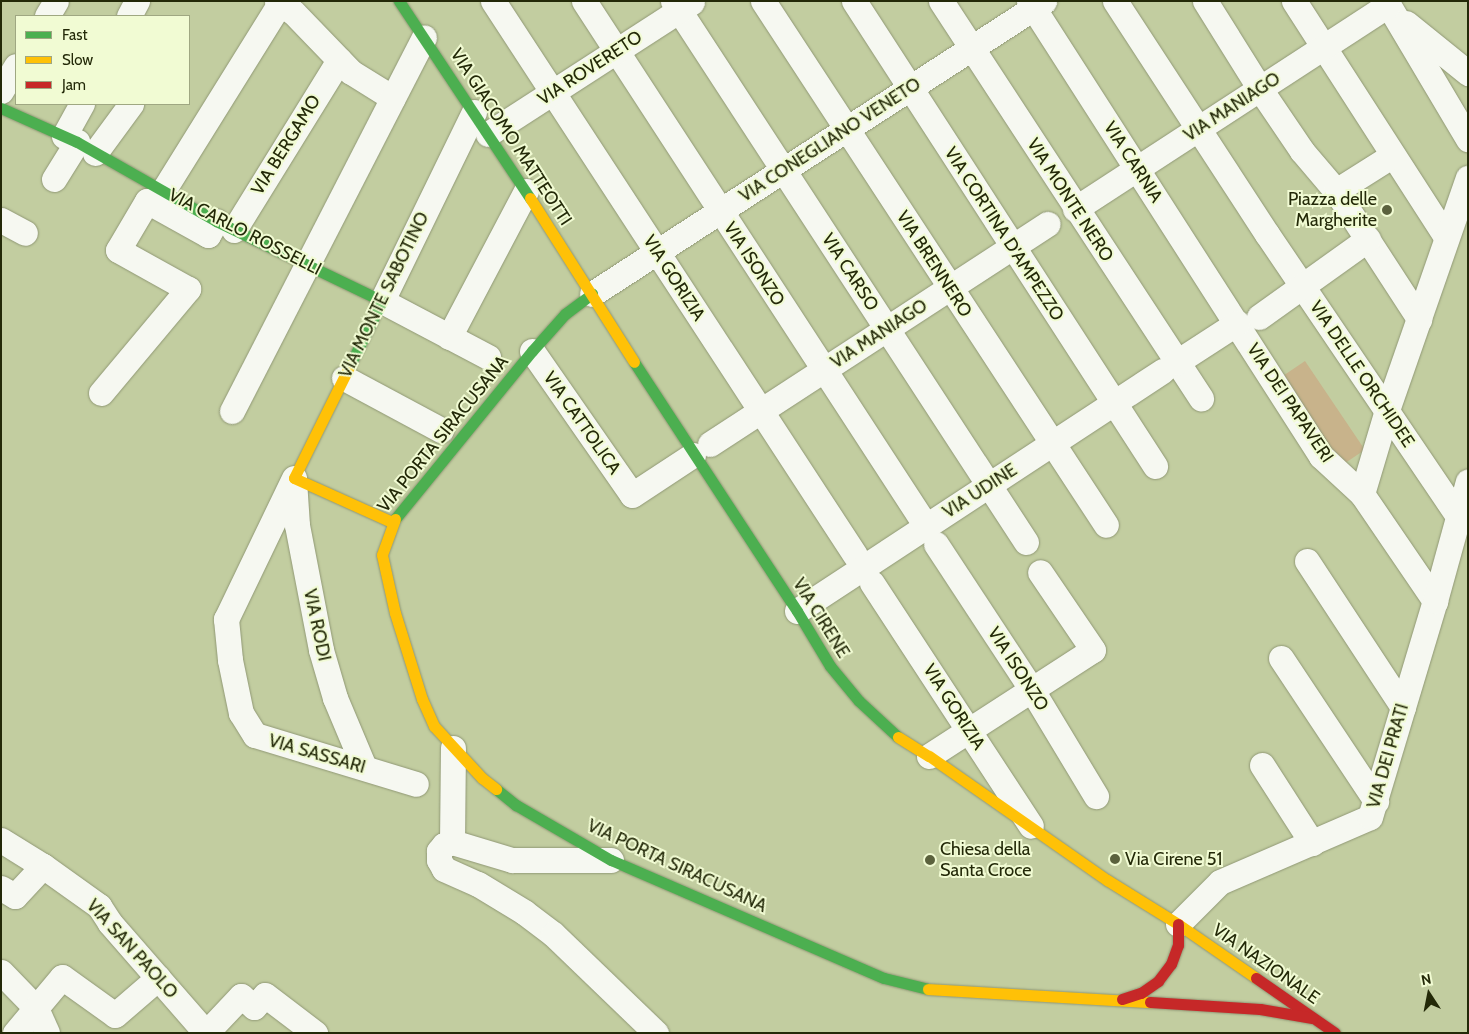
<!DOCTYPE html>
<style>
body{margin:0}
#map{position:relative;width:1469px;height:1034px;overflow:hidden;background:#c2cda0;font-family:Cabin,sans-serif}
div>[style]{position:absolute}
.green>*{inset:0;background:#c8b38b;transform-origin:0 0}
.roads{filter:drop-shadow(0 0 1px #909875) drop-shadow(0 0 1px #909875)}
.street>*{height:25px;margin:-12.5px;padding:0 12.5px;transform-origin:12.5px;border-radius:12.5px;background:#f6f8f1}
.fast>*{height:11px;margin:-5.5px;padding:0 5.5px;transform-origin:5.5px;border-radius:5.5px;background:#4caf50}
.slow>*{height:11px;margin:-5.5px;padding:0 5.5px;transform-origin:5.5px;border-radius:5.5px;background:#ffc107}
.jam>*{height:11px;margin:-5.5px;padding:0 5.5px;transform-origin:5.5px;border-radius:5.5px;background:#c62828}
.dots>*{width:14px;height:14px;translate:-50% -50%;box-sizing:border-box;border:2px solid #f1fbd3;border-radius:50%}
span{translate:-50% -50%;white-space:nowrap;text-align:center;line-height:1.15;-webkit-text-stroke:4px #f1fbd3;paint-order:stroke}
.street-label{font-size:18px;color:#232908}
.poi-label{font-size:18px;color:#232908}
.right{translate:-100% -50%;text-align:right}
.left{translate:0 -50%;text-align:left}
.frame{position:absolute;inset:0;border:2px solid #232908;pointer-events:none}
.legend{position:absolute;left:15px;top:15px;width:175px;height:90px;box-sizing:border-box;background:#f1fbd3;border:1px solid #9fa782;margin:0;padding:6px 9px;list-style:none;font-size:15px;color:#232908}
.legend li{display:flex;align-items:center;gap:10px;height:25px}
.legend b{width:25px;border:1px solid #9fa782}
.north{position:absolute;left:1404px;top:969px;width:50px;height:50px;-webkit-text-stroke:4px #f1fbd3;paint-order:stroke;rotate:349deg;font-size:14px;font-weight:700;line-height:20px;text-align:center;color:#232908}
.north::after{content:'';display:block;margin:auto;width:18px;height:22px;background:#232908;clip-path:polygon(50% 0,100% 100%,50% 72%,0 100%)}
</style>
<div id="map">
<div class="green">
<div style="left:1305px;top:361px;width:107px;height:29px;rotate:56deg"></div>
</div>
<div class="roads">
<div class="street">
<div style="left:277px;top:1px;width:19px;rotate:35deg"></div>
<div style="left:293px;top:12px;width:83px;rotate:46deg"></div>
<div style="left:351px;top:72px;width:49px;rotate:31.8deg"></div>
<div style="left:493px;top:1px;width:662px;rotate:56.84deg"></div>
<div style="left:584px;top:1px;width:627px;rotate:56.92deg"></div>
<div style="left:673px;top:1px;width:646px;rotate:56.88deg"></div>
<div style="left:763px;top:1px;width:626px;rotate:56.79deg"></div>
<div style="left:854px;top:1px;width:554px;rotate:57.08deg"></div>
<div style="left:941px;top:1px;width:475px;rotate:56.8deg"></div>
<div style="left:1029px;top:1px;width:541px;rotate:57.31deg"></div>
<div style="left:1321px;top:456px;width:56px;rotate:42.8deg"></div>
<div style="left:1362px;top:494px;width:130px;rotate:55.7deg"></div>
<div style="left:1115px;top:1px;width:278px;rotate:56.9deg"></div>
<div style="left:1267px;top:234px;width:339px;rotate:55.9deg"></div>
<div style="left:1205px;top:1px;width:104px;rotate:58deg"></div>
<div style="left:1260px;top:89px;width:75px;rotate:55.9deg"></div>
<div style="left:1302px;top:151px;width:52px;rotate:49.6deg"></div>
<div style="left:1336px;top:191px;width:153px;rotate:57deg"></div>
<div style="left:1294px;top:1px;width:281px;rotate:57.2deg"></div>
<div style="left:1386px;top:1px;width:161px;rotate:59.3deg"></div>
<div style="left:47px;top:16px;width:17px;rotate:-59deg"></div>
<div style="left:129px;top:16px;width:17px;rotate:-62deg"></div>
<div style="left:1406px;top:23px;width:80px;rotate:38.9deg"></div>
<div style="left:1px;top:91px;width:29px;rotate:-59deg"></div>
<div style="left:474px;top:112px;width:210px;rotate:116deg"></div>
<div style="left:382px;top:301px;width:120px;rotate:27.8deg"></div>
<div style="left:488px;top:134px;width:243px;rotate:-32.9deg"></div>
<div style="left:64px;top:136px;width:37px;rotate:-61deg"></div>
<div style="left:95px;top:153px;width:61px;rotate:-53.7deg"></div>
<div style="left:54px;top:179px;width:44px;rotate:-58.1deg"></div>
<div style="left:163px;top:191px;width:221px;rotate:-58.1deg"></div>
<div style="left:1336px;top:191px;width:67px;rotate:-32.3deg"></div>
<div style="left:1075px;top:209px;width:374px;rotate:-33.1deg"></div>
<div style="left:1px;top:220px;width:27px;rotate:28deg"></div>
<div style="left:234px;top:230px;width:200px;rotate:-58.3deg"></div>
<div style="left:592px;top:294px;width:539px;rotate:-32.95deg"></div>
<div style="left:1259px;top:317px;width:134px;rotate:-35.6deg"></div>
<div style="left:449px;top:337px;width:165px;rotate:-62.2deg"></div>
<div style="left:532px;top:351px;width:175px;rotate:55.2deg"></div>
<div style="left:632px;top:495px;width:73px;rotate:-33.3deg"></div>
<div style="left:1177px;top:362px;width:72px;rotate:-33deg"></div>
<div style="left:344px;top:378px;width:110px;rotate:28.2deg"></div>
<div style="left:101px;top:393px;width:136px;rotate:-50.1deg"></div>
<div style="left:188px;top:289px;width:80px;rotate:-150.9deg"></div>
<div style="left:118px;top:250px;width:57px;rotate:-59.4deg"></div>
<div style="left:147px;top:201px;width:70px;rotate:29.1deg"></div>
<div style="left:208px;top:235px;width:16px;rotate:-60deg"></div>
<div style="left:232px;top:411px;width:420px;rotate:-62.8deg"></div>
<div style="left:710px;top:444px;width:403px;rotate:-33.1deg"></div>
<div style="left:294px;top:478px;width:157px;rotate:115.7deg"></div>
<div style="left:226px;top:619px;width:41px;rotate:84.4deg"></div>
<div style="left:230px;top:660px;width:54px;rotate:78.3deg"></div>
<div style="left:241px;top:713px;width:26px;rotate:58deg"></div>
<div style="left:255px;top:735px;width:168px;rotate:16.9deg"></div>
<div style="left:294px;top:480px;width:45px;rotate:86.2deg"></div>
<div style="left:297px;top:525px;width:127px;rotate:79.1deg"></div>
<div style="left:321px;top:650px;width:50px;rotate:73.7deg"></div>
<div style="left:335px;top:698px;width:75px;rotate:67.2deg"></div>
<div style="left:1362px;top:494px;width:88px;rotate:-73.4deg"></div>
<div style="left:1387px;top:410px;width:246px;rotate:-70.8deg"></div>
<div style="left:936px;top:544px;width:175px;rotate:56.7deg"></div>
<div style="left:1032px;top:690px;width:124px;rotate:58.9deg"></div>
<div style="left:1307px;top:561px;width:175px;rotate:56.7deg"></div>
<div style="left:872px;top:583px;width:290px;rotate:56.8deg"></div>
<div style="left:797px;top:611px;width:437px;rotate:-33.3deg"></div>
<div style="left:1281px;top:658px;width:172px;rotate:56.4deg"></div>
<div style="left:929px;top:756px;width:195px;rotate:-32.9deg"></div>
<div style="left:1093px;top:650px;width:94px;rotate:-124.2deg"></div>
<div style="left:1262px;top:765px;width:93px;rotate:57.3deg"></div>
<div style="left:1px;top:840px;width:49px;rotate:31.8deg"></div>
<div style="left:43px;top:866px;width:69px;rotate:35.5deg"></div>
<div style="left:99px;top:906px;width:20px;rotate:57deg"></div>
<div style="left:110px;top:923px;width:146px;rotate:48.9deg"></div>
<div style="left:452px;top:842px;width:9px;rotate:159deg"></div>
<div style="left:444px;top:845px;width:8px;rotate:130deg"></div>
<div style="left:439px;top:851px;width:9px;rotate:90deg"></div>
<div style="left:439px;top:860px;width:10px;rotate:61deg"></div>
<div style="left:444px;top:869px;width:37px;rotate:24deg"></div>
<div style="left:478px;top:884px;width:54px;rotate:31.3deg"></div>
<div style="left:524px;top:912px;width:36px;rotate:37deg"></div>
<div style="left:553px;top:934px;width:143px;rotate:43.9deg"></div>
<div style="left:452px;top:842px;width:63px;rotate:16.7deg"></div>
<div style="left:512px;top:860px;width:99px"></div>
<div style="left:452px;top:842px;width:94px;rotate:-89.4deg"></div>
<div style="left:1px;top:888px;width:16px;rotate:30deg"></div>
<div style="left:15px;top:896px;width:41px;rotate:-47deg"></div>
<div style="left:1178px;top:924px;width:59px;rotate:-45deg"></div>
<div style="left:1220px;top:882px;width:163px;rotate:-23.4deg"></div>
<div style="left:1370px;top:817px;width:226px;rotate:-73.3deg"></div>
<div style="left:1435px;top:601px;width:124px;rotate:-74.6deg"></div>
<div style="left:1px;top:972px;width:50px;rotate:45.8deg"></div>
<div style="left:36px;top:1008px;width:27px;rotate:66deg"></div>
<div style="left:15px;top:1033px;width:73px;rotate:-50deg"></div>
<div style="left:62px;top:977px;width:65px;rotate:35.6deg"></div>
<div style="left:115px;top:1015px;width:57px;rotate:-40.7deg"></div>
<div style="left:206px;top:1033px;width:51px;rotate:-46.6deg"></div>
<div style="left:241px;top:996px;width:17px;rotate:40deg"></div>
<div style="left:254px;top:1007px;width:16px;rotate:-47deg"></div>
<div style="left:265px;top:995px;width:63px;rotate:37.2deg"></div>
</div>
<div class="fast">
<div style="left:399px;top:1px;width:237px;rotate:56.4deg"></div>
<div style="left:1px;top:108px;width:83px;rotate:24.1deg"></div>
<div style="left:77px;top:142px;width:160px;rotate:29.6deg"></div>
<div style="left:216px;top:221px;width:184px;rotate:25.7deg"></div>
<div style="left:382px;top:301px;width:72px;rotate:116.6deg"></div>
<div style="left:634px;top:362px;width:298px;rotate:56.8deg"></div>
<div style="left:797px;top:611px;width:64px;rotate:59deg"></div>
<div style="left:830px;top:666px;width:45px;rotate:50.4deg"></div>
<div style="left:859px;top:701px;width:53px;rotate:42.7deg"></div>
<div style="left:395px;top:519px;width:217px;rotate:-50.8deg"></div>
<div style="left:532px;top:351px;width:50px;rotate:-48.3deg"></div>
<div style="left:565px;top:314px;width:34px;rotate:-37deg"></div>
<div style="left:496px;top:789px;width:26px;rotate:39deg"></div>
<div style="left:516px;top:805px;width:110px;rotate:30.1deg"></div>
<div style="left:611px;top:860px;width:297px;rotate:23.4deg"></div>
<div style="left:884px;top:978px;width:45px;rotate:14deg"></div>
</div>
<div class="slow">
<div style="left:530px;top:198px;width:194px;rotate:57.6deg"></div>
<div style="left:350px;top:365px;width:126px;rotate:116.4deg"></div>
<div style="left:294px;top:478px;width:107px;rotate:24.2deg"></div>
<div style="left:395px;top:519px;width:38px;rotate:110deg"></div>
<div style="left:382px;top:555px;width:59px;rotate:77.4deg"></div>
<div style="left:395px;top:613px;width:90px;rotate:72.6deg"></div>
<div style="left:422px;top:699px;width:30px;rotate:66deg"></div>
<div style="left:434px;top:726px;width:71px;rotate:47.3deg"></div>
<div style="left:482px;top:778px;width:18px;rotate:38deg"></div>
<div style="left:898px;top:737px;width:36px;rotate:32deg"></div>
<div style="left:929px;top:756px;width:217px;rotate:34.9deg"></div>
<div style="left:1107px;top:880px;width:84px;rotate:31.8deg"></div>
<div style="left:1178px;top:924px;width:95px;rotate:34.7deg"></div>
<div style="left:928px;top:989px;width:222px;rotate:3.4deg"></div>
</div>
<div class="jam">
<div style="left:1256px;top:978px;width:96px;rotate:34.8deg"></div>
<div style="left:1122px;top:999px;width:20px;rotate:-18deg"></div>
<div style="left:1141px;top:993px;width:21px;rotate:-35deg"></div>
<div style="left:1158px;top:981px;width:21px;rotate:-53deg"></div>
<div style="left:1171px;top:964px;width:20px;rotate:-70deg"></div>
<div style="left:1178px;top:945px;width:21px;rotate:-90deg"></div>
<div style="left:1150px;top:1002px;width:110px;rotate:3.6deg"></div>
<div style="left:1260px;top:1009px;width:53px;rotate:9.8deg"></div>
</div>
</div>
<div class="dots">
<div style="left:1387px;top:210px;background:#5b623d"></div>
<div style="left:1115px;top:859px;background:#5b623d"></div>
<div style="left:930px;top:860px;background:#5b623d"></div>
</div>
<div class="street-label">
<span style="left:590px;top:68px;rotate:-33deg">VIA ROVERETO</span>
<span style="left:1232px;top:107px;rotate:-33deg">VIA MANIAGO</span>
<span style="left:511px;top:137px;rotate:57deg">VIA GIACOMO MATTEOTTI</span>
<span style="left:830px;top:140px;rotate:-33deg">VIA CONEGLIANO VENETO</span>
<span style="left:286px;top:145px;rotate:-58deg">VIA BERGAMO</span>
<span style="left:1133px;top:162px;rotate:57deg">VIA CARNIA</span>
<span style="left:1070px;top:200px;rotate:57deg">VIA MONTE NERO</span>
<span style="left:245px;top:232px;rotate:27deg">VIA CARLO ROSSELLI</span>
<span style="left:1004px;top:234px;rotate:57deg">VIA CORTINA D'AMPEZZO</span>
<span style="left:754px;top:264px;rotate:57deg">VIA ISONZO</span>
<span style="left:934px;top:264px;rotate:57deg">VIA BRENNERO</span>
<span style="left:850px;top:272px;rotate:57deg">VIA CARSO</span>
<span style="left:674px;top:278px;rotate:57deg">VIA GORIZIA</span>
<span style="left:384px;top:295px;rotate:-64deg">VIA MONTE SABOTINO</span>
<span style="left:879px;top:334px;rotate:-33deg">VIA MANIAGO</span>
<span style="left:1362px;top:374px;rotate:56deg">VIA DELLE ORCHIDEE</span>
<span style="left:1290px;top:403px;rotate:56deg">VIA DEI PAPAVERI</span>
<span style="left:582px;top:423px;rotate:55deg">VIA CATTOLICA</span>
<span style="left:443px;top:434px;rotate:-51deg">VIA PORTA SIRACUSANA</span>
<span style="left:980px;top:491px;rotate:-33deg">VIA UDINE</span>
<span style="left:821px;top:618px;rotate:58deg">VIA CIRENE</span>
<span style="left:317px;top:625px;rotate:78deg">VIA RODI</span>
<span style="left:1018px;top:669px;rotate:57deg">VIA ISONZO</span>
<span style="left:954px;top:707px;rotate:57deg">VIA GORIZIA</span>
<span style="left:317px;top:754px;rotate:16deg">VIA SASSARI</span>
<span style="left:1388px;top:756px;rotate:-74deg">VIA DEI PRATI</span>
<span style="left:677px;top:866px;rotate:25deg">VIA PORTA SIRACUSANA</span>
<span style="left:132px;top:949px;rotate:48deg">VIA SAN PAOLO</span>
<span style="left:1266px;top:964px;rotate:35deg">VIA NAZIONALE</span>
</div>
<div class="poi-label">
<span class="right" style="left:1377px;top:210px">Piazza delle<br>Margherite</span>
<span class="left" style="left:940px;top:860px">Chiesa della<br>Santa Croce</span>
<span class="left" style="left:1125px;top:859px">Via Cirene 51</span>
</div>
<div class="frame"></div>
<ul class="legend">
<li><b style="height:6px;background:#4caf50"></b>Fast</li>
<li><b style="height:6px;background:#ffc107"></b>Slow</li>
<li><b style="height:6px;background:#c62828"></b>Jam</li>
</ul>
<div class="north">N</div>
</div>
